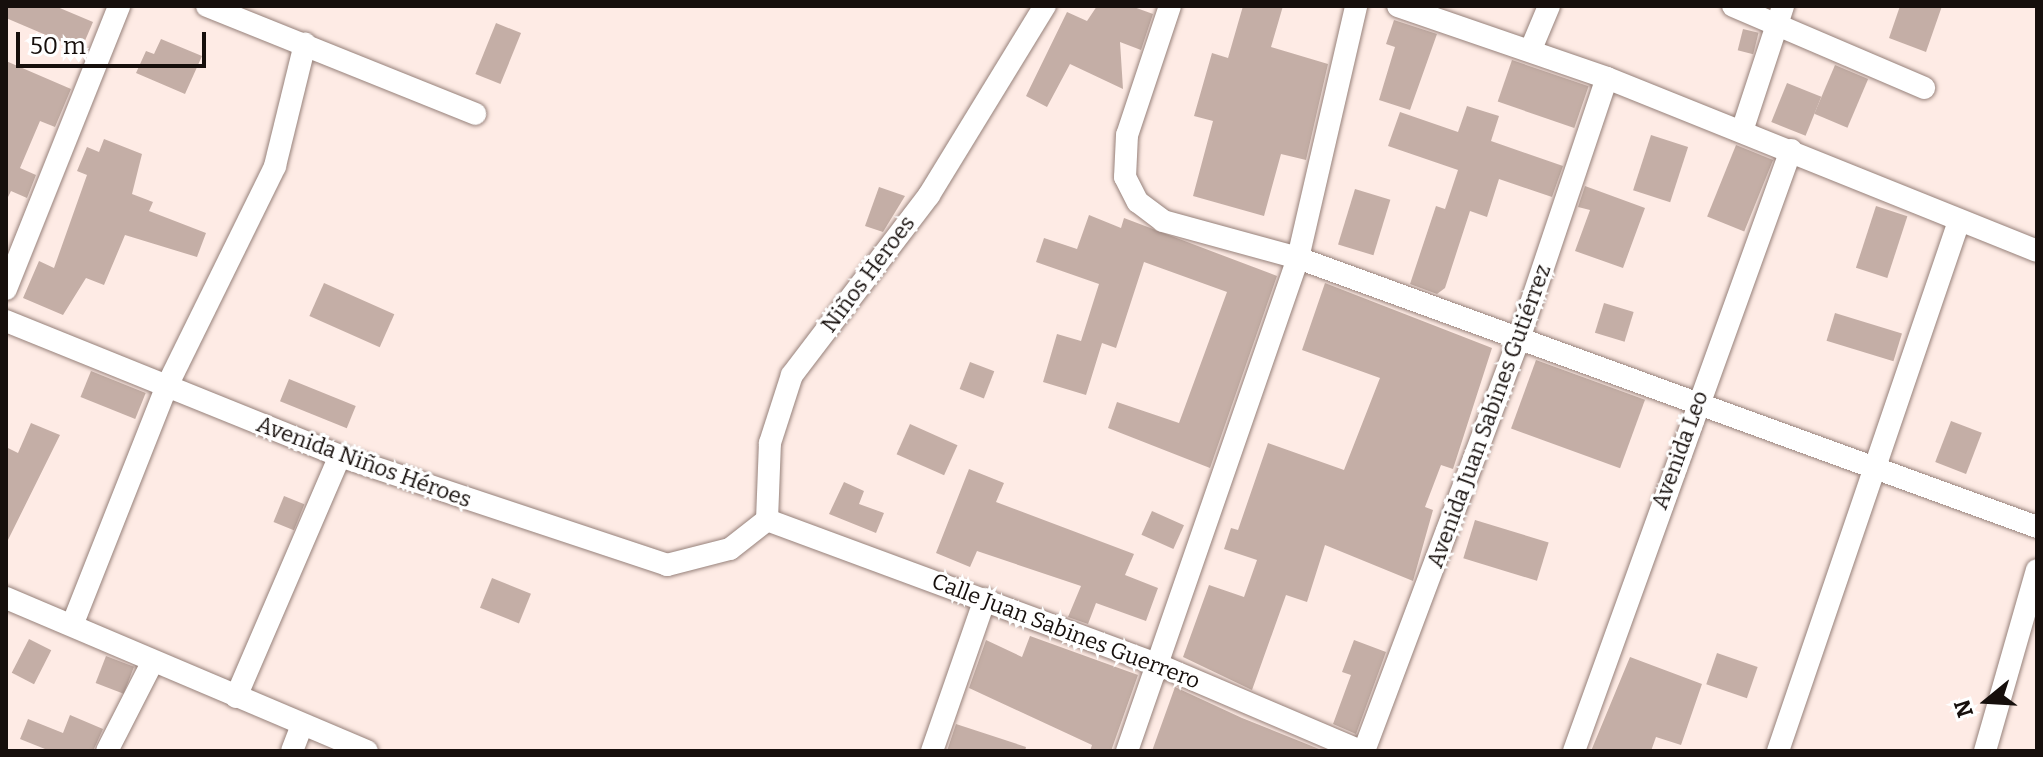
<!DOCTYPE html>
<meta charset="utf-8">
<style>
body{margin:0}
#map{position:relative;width:2043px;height:757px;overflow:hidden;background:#feebe5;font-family:Bitter,serif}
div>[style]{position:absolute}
.building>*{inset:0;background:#c4aea6;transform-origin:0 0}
.roads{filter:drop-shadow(0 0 2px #96817a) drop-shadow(0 0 2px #96817a)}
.minor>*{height:22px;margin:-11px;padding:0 11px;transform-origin:11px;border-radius:11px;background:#fff}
span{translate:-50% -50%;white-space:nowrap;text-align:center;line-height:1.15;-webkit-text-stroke:6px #fff;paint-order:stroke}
.street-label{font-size:22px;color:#160f0c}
.frame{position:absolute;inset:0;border:8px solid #160f0c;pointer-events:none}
.north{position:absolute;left:1947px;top:661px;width:80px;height:80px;-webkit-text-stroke:6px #fff;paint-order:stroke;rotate:252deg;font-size:22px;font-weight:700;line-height:32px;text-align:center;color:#160f0c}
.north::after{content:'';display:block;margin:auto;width:28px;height:36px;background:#160f0c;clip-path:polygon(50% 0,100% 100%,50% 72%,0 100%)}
.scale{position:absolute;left:16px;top:32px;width:190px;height:36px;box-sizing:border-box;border:4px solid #160f0c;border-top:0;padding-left:10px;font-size:24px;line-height:28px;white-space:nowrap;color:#160f0c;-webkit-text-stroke:6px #fff;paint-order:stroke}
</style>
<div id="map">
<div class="building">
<div style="clip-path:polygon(6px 6px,55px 6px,93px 22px,81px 50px,6px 18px)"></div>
<div style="clip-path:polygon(1097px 6px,1131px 6px,1153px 14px,1141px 50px,1120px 42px,1123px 89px,1070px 64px,1047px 107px,1026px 96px,1067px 12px,1087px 21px)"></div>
<div style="clip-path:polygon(1243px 6px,1283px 6px,1271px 47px,1328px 64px,1306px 160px,1281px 154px,1264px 216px,1193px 196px,1213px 121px,1194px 116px,1212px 53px,1228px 58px)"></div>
<div style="clip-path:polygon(1900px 6px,1942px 6px,1926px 52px,1889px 38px)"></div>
<div style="clip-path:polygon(1394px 20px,1437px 34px,1410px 110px,1379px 100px,1395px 47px,1386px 44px)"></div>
<div style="left:496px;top:23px;width:27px;height:55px;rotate:22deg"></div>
<div style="left:1743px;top:29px;width:16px;height:22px;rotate:14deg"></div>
<div style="clip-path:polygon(161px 39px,202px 56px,185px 94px,136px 73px,146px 51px,154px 54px)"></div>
<div style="left:1512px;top:60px;width:81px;height:44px;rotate:19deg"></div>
<div style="clip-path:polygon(6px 61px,71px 89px,55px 127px,40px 121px,20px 168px,36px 175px,27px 198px,11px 191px,6px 201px)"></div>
<div style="left:1835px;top:65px;width:36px;height:53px;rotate:23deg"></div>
<div style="left:1787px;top:83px;width:37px;height:42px;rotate:22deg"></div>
<div style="clip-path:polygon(1467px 106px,1499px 116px,1491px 141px,1563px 166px,1552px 197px,1499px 179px,1487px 217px,1470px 211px,1445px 288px,1437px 294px,1410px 284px,1436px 206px,1445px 209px,1458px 170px,1388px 146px,1400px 112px,1458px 132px)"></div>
<div style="left:1651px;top:135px;width:39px;height:58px;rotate:18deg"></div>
<div style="clip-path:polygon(104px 139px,142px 154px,132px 194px,153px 202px,149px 211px,206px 233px,197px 257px,125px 235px,104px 285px,86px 278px,63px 315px,23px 298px,39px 261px,54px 268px,87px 175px,77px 171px,87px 147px,99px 152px)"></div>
<div style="left:1736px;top:145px;width:40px;height:77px;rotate:22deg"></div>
<div style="clip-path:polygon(1585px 186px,1645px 208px,1623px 268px,1575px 251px,1590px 210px,1578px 207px)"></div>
<div style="clip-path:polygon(879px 187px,905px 196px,883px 232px,865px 226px)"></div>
<div style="left:1355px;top:189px;width:37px;height:58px;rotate:17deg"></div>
<div style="left:1876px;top:206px;width:33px;height:65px;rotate:18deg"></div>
<div style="clip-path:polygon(1089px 215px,1121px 228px,1124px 218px,1277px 276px,1210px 468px,1108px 428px,1117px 402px,1179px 423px,1227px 292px,1144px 262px,1116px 348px,1102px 343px,1086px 395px,1043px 382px,1057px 334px,1081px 341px,1099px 284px,1036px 262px,1044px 238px,1077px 249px)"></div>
<div style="left:324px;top:283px;width:77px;height:36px;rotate:24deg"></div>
<div style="clip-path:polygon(1325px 283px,1492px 348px,1453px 469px,1441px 465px,1425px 507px,1433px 510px,1413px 581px,1325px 545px,1307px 602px,1286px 595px,1252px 690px,1183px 657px,1209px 585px,1244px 597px,1257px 560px,1224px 549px,1231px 528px,1238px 530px,1268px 443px,1344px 470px,1380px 378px,1302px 350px)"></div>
<div style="left:1604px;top:303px;width:31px;height:31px;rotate:17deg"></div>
<div style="left:1835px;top:313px;width:70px;height:29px;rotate:17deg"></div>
<div style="left:1536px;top:360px;width:116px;height:73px;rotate:20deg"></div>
<div style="left:970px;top:362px;width:26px;height:29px;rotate:21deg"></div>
<div style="left:91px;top:371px;width:59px;height:28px;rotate:22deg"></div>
<div style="left:289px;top:379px;width:72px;height:24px;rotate:22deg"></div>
<div style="left:1951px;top:421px;width:33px;height:44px;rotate:21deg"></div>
<div style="clip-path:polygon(31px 423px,60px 435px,6px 544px,6px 447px,18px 453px)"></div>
<div style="left:910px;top:424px;width:52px;height:33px;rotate:24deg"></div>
<div style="clip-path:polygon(969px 469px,1004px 483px,996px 502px,1134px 554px,1125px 575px,1158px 588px,1146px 621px,1096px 603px,1088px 624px,1068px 617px,1081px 586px,977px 551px,970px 567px,936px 553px)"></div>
<div style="clip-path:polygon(844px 482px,864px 491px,859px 504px,884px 513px,876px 533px,829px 514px)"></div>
<div style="left:284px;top:496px;width:22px;height:28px;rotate:22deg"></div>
<div style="left:1152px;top:511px;width:35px;height:26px;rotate:24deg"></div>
<div style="left:1475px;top:520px;width:77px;height:40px;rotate:17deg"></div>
<div style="left:492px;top:578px;width:42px;height:32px;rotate:22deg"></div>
<div style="clip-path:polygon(1030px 636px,1138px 675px,1111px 751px,1090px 751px,1092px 745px,969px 688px,986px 640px,1022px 657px)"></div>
<div style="left:29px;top:639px;width:25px;height:38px;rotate:27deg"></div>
<div style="clip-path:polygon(1354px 640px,1386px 652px,1356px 734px,1333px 724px,1351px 675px,1342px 672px)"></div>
<div style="left:1717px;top:653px;width:43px;height:33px;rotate:19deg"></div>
<div style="left:106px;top:656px;width:30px;height:29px;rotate:21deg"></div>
<div style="clip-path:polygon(1630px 657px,1702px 684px,1681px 745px,1656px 737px,1651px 751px,1591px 751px)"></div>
<div style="clip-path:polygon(1175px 687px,1242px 718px,1324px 751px,1152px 751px)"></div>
<div style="clip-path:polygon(70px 715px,103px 729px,93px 751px,50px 751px,20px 739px,28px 719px,63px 733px)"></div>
<div style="clip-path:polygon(956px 724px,1026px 747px,1025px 751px,947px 751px)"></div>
</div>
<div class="roads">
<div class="minor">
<div style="left:207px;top:6px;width:289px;rotate:21.9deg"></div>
<div style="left:1170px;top:6px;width:136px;rotate:108.4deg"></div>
<div style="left:1127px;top:135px;width:42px;rotate:92.7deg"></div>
<div style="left:1125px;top:177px;width:28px;rotate:63deg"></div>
<div style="left:1138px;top:202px;width:31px;rotate:37deg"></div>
<div style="left:1163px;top:221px;width:140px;rotate:15.3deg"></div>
<div style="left:1298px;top:258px;width:786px;rotate:20deg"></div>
<div style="left:1398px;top:6px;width:221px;rotate:19deg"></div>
<div style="left:1607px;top:78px;width:463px;rotate:21.9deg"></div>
<div style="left:1733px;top:6px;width:208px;rotate:23.2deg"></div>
<div style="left:1531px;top:49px;width:47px;rotate:-67.3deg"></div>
<div style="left:1742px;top:131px;width:132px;rotate:-71.8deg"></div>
<div style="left:6px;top:289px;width:305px;rotate:-68.2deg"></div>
<div style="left:6px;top:321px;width:360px;rotate:22deg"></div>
<div style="left:340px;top:456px;width:345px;rotate:18.4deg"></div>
<div style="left:667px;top:565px;width:65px;rotate:-14.3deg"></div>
<div style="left:730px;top:549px;width:47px;rotate:-38.1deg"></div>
<div style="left:767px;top:520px;width:77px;rotate:-87.8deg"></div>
<div style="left:770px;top:443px;width:71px;rotate:-72.1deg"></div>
<div style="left:792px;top:375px;width:226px;rotate:-52.7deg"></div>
<div style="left:929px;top:195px;width:222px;rotate:-58.5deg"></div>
<div style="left:767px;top:520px;width:418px;rotate:20.3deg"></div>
<div style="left:1159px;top:665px;width:220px;rotate:23.1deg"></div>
<div style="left:6px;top:598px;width:392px;rotate:23deg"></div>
<div style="left:73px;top:623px;width:253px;rotate:-68.4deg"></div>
<div style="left:166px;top:388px;width:247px;rotate:-63.8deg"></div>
<div style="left:275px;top:166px;width:126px;rotate:-76.2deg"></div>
<div style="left:236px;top:697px;width:262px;rotate:-66.7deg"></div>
<div style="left:107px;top:751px;width:101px;rotate:-62.9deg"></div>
<div style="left:292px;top:751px;width:28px;rotate:-69deg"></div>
<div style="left:932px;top:751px;width:161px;rotate:-70.8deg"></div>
<div style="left:1127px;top:751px;width:522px;rotate:-70.87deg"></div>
<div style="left:1298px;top:258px;width:259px;rotate:-77deg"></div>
<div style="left:1364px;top:751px;width:443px;rotate:-69.4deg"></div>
<div style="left:1520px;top:336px;width:272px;rotate:-71.4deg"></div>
<div style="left:1574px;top:751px;width:639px;rotate:-70.15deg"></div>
<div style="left:1778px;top:751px;width:560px;rotate:-71.14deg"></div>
<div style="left:1985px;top:751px;width:188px;rotate:-74deg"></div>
</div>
</div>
<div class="street-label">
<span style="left:868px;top:274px;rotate:-53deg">Niños Heroes</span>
<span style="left:1489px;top:416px;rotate:-70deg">Avenida Juan Sabines Gutiérrez</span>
<span style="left:1680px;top:450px;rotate:-70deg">Avenida Leo</span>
<span style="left:364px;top:462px;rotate:20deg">Avenida Niños Héroes</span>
<span style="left:1066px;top:631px;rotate:21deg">Calle Juan Sabines Guerrero</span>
</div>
<div class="frame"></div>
<div class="north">N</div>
<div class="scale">50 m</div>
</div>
